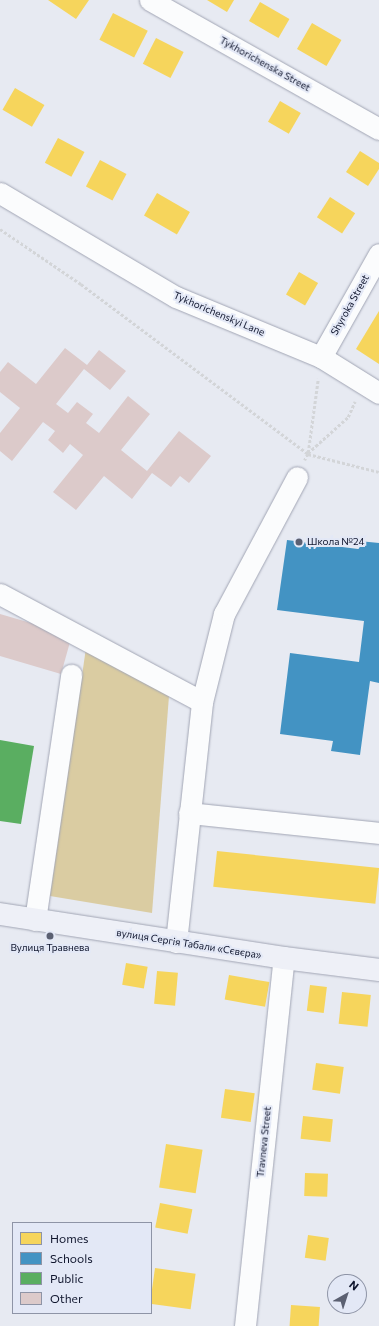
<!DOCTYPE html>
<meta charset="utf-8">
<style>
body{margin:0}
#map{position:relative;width:379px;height:1326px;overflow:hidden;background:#e7eaf2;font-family:Commissioner,sans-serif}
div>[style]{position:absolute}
.green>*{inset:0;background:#dacca2}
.homes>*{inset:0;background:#f6d55c;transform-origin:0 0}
.schools>*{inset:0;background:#4393c3}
.public>*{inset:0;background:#5aae61}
.building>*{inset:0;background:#dccaca}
.path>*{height:2.5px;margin-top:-1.25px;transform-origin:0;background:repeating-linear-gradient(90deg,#d3d5d8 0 3px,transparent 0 5px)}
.roads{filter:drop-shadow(0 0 1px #a1a5b4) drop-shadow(0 0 1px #a1a5b4)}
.minor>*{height:21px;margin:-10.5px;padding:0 10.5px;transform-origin:10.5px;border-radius:10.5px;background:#fbfcfd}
.major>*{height:22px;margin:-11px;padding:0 11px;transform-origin:11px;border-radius:11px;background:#eef0f7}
.dots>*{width:11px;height:11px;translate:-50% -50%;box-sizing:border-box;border:2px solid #e3e8f6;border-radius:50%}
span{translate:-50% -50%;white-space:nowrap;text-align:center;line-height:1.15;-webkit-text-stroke:4px #e3e8f6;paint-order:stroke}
.street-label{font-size:10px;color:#0f152d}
.poi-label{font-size:10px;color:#0f152d}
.left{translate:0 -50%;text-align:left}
.legend{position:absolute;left:12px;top:1222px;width:140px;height:92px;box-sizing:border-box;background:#e3e8f6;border:1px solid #8e94a6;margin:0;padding:5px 7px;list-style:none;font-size:12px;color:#0f152d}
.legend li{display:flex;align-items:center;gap:8px;height:20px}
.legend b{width:20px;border:1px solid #8e94a6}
.north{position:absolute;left:327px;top:1274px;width:40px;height:40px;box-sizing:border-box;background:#e3e8f6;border:1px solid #8e94a6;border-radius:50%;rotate:39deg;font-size:11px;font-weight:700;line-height:16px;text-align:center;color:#0f152d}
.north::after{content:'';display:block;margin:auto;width:14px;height:18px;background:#5b6072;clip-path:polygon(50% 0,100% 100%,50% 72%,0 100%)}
</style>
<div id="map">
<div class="green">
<div style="clip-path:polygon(86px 648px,169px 696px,152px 913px,50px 896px)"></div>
</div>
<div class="homes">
<div style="clip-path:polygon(48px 0,89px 0,76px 19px)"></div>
<div style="clip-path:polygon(207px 0,234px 0,227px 12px)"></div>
<div style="left:260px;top:2px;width:34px;height:22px;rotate:30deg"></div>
<div style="left:113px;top:13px;width:39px;height:30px;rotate:27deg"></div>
<div style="left:312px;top:23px;width:34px;height:30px;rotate:30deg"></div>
<div style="left:156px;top:38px;width:31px;height:29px;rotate:27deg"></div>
<div style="left:15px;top:88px;width:34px;height:25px;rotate:30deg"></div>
<div style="left:280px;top:101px;width:24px;height:24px;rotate:30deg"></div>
<div style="left:58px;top:138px;width:30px;height:28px;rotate:28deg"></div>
<div style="clip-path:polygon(360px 151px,379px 163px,379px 169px,368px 186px,346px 172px)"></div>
<div style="left:100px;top:160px;width:30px;height:30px;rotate:28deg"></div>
<div style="left:157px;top:193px;width:38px;height:26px;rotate:30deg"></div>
<div style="left:330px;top:197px;width:30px;height:24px;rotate:33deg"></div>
<div style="left:299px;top:272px;width:22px;height:26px;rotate:30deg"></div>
<div style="clip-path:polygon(379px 311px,379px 364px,356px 349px)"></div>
<div style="left:217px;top:851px;width:163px;height:36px;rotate:6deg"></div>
<div style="left:126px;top:963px;width:22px;height:22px;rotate:10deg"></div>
<div style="left:157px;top:971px;width:21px;height:33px;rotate:5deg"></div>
<div style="left:229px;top:975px;width:41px;height:25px;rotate:10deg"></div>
<div style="left:310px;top:985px;width:17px;height:26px;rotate:7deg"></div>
<div style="left:342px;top:992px;width:29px;height:32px;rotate:6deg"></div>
<div style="left:316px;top:1063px;width:28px;height:27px;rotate:8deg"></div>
<div style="left:225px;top:1089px;width:30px;height:29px;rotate:8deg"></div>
<div style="left:303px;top:1116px;width:30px;height:23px;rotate:6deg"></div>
<div style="left:166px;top:1144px;width:37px;height:44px;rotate:9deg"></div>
<div style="left:305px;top:1173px;width:23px;height:23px;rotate:2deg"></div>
<div style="left:160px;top:1203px;width:33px;height:25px;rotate:11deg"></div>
<div style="left:308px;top:1235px;width:21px;height:23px;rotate:8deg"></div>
<div style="left:155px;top:1268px;width:41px;height:36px;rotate:8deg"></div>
<div style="left:291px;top:1305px;width:29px;height:21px;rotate:4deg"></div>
</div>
<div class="schools">
<div style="clip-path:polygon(287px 540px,358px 549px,359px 541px,379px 543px,379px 683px,370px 681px,360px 755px,331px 751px,333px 741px,280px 734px,290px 653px,359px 662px,364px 621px,277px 610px)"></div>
</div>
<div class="public">
<div style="clip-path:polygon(0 740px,34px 746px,21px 824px,0 821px)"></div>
</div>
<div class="building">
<div style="clip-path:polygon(65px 348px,87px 365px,99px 350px,126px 371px,110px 390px,84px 369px,56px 404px,68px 413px,77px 402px,93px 414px,86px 423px,99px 433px,128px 396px,150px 414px,121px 450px,147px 471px,179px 431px,211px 456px,189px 483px,180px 476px,171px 487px,152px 473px,132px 499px,104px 476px,76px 510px,53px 492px,83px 455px,70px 444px,63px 453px,48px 440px,55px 431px,43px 422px,12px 461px,0 451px,0 433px,20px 408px,0 392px,0 372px,8px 362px,36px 384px)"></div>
<div style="clip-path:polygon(0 614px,72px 635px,61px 674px,0 656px)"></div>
</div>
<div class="path">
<div style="left:0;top:229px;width:98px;rotate:34.2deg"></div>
<div style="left:81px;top:284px;width:284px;rotate:36.8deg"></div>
<div style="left:308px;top:454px;width:7px;rotate:117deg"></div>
<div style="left:308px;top:453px;width:75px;rotate:-82.3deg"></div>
<div style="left:308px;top:453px;width:54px;rotate:-42deg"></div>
<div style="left:348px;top:417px;width:17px;rotate:-66deg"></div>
<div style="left:308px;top:454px;width:73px;rotate:14.2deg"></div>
</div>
<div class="roads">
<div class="minor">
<div style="left:150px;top:0;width:263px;rotate:29.4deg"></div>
<div style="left:0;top:193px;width:204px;rotate:30.6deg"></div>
<div style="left:176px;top:297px;width:157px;rotate:22.5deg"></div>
<div style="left:321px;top:357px;width:68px;rotate:31.8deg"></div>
<div style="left:321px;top:357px;width:118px;rotate:-60.6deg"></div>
<div style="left:0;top:594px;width:229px;rotate:28.1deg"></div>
<div style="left:189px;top:813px;width:191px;rotate:6deg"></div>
<div style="left:35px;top:920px;width:248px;rotate:-81.6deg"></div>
<div style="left:176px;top:942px;width:241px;rotate:-83.8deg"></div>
<div style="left:202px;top:702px;width:91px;rotate:-76deg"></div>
<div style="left:224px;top:614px;width:155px;rotate:-61.9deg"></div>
<div style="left:245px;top:1326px;width:370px;rotate:-84deg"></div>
</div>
<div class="major">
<div style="left:0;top:914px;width:287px;rotate:8.8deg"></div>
<div style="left:284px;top:958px;width:96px;rotate:7.2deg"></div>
</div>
</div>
<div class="dots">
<div style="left:299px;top:542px;background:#5b6072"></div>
<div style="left:50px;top:936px;background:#5b6072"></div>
</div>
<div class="street-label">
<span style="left:265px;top:64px;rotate:29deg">Tykhorichenska Street</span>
<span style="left:350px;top:305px;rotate:-61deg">Shyroka Street</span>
<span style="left:219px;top:314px;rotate:23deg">Tykhorichenskyi Lane</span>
<span style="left:189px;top:944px;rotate:9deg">вулиця Сергія Табали «Сєвєра»</span>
<span style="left:264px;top:1142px;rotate:-84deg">Travneva Street</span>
</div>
<div class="poi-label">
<span class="left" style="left:307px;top:542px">Школа №24</span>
<span style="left:50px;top:948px">Вулиця Травнева</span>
</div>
<ul class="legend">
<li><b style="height:11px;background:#f6d55c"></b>Homes</li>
<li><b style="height:11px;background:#4393c3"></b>Schools</li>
<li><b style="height:11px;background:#5aae61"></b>Public</li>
<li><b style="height:11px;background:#dccaca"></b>Other</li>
</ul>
<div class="north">N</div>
</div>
